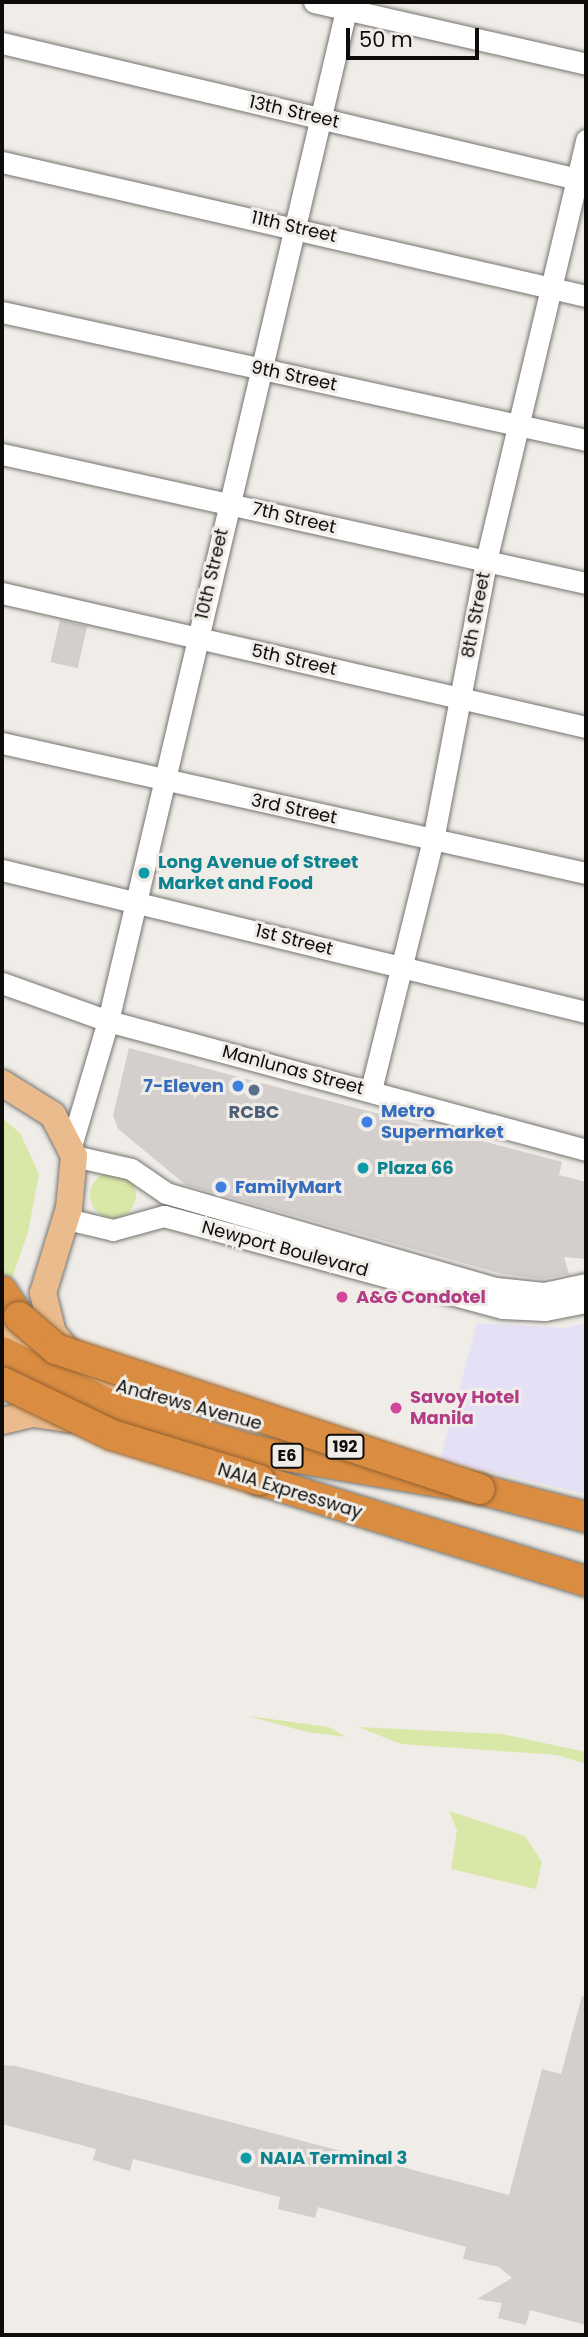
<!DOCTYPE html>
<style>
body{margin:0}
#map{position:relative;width:588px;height:2337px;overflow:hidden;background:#f0ede8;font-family:Poppins,sans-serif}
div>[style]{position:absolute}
.commercial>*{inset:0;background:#e4e0f6}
.green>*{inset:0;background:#d9e7a8}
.round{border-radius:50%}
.building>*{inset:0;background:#d4cecc;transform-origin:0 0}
.roads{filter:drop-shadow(0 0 2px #767470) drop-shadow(0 0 2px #767470)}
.minor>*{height:21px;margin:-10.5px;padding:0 10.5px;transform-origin:10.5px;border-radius:10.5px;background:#fff}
.major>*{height:26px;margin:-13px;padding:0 13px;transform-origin:13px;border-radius:13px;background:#e9bb8d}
.highway>*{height:30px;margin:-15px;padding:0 15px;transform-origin:15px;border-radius:15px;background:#da8d41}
.bridges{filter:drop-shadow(0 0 2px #93602e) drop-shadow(0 0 2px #93602e)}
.highway-bridge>*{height:30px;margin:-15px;padding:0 15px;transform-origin:15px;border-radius:15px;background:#da8d41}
.dots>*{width:19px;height:19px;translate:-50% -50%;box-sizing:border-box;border:4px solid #f0ede8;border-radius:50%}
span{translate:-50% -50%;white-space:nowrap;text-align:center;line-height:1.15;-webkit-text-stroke:6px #f0ede8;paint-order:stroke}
.shield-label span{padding:2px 5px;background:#f0ede8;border:2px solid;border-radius:5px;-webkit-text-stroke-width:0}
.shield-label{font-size:16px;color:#0e0d0b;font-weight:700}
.street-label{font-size:18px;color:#0e0d0b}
.culture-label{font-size:18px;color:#0d838f;font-weight:700}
.left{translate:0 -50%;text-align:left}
.shop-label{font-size:18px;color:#366cbe;font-weight:700}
.right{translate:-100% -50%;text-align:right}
.service-label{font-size:18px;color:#4e5e75;font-weight:700}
.hotel-label{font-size:18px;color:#b23c85;font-weight:700}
.frame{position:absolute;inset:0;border:4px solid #0e0d0b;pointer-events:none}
.scale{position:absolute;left:346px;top:28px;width:133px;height:32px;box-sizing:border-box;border:4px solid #0e0d0b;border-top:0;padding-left:9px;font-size:21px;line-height:24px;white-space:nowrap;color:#0e0d0b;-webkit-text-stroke:5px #f0ede8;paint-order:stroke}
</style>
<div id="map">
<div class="commercial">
<div style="clip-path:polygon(477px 1323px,565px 1328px,586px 1323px,586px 1494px,440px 1460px)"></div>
</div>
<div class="green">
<div style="clip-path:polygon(2px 1118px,20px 1133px,39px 1174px,28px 1232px,2px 1307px)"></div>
<div class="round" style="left:90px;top:1172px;width:46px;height:46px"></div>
<div style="clip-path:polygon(248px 1716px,329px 1727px,346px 1737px,307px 1732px)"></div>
<div style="clip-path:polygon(358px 1727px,502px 1734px,586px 1752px,586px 1764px,557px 1755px,401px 1744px)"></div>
<div style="clip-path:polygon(449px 1811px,525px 1836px,542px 1862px,536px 1889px,451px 1869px,457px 1830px)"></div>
</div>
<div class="building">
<div style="left:60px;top:620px;width:28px;height:43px;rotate:13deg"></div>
<div style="clip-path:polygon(129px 1048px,562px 1162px,559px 1175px,586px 1182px,586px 1259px,564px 1257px,569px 1274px,542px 1279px,502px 1274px,186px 1185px,118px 1129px,113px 1115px)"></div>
<div style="clip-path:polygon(582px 1996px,586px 1997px,586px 2325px,530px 2310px,526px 2325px,498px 2318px,502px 2303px,477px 2299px,512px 2278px,499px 2267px,463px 2259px,466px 2247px,318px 2207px,315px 2218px,278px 2209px,280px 2197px,133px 2159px,130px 2171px,93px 2160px,96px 2149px,2px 2124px,2px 2065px,16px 2066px,509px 2195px,542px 2069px,561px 2074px)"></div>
</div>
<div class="roads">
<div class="minor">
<div style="left:314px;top:2px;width:279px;rotate:12.8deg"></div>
<div style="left:2px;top:43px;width:600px;rotate:13.3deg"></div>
<div style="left:2px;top:162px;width:599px;rotate:12.92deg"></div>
<div style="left:2px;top:312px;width:598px;rotate:12.36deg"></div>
<div style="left:2px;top:454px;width:598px;rotate:12.46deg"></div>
<div style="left:2px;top:593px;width:599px;rotate:12.92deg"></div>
<div style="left:2px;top:743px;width:598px;rotate:12.55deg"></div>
<div style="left:2px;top:870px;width:601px;rotate:13.67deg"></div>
<div style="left:2px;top:983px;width:113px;rotate:19.7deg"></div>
<div style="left:108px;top:1021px;width:495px;rotate:15.1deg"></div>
<div style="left:371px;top:1090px;width:258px;rotate:-76.1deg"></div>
<div style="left:433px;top:840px;width:284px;rotate:-79.2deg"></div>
<div style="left:486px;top:561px;width:433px;rotate:-76.6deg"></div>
<div style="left:71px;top:1146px;width:130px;rotate:-73.5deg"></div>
<div style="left:108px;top:1021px;width:1047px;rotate:-76.75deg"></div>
<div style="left:74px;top:1156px;width:58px;rotate:12.8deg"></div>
<div style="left:131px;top:1169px;width:42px;rotate:34.4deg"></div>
<div style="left:166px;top:1193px;width:343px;rotate:16.1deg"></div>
<div style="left:496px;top:1288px;width:48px;rotate:5.9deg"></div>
<div style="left:544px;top:1293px;width:43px;rotate:-12.1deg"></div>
<div style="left:67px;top:1219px;width:47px;rotate:13.4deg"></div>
<div style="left:113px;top:1230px;width:53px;rotate:-15.4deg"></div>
<div style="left:164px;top:1216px;width:351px;rotate:15.2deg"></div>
<div style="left:503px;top:1308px;width:42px;rotate:2.7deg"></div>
<div style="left:545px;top:1310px;width:42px;rotate:-11deg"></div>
</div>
<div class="major">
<div style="left:2px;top:1083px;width:60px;rotate:32.1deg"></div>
<div style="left:53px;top:1115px;width:46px;rotate:62.9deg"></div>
<div style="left:74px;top:1156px;width:52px;rotate:95.5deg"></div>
<div style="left:69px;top:1208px;width:89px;rotate:107deg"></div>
<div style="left:43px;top:1293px;width:41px;rotate:76deg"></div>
<div style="left:53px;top:1333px;width:32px;rotate:51deg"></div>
<div style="left:73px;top:1358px;width:40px;rotate:37deg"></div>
<div style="left:105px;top:1382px;width:52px;rotate:14.6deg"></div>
<div style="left:2px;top:1325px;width:40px;rotate:45deg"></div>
<div style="left:30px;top:1353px;width:22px;rotate:21deg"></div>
<div style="left:2px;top:1421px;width:32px;rotate:-13deg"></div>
<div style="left:33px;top:1414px;width:36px;rotate:8deg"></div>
</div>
<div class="highway">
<div style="left:2px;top:1291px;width:31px;rotate:57deg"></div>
<div style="left:2px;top:1352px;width:128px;rotate:26deg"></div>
<div style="left:117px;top:1408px;width:141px;rotate:17.3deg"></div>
<div style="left:252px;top:1450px;width:230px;rotate:9.7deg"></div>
<div style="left:479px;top:1489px;width:111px;rotate:14.7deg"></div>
<div style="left:259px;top:1480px;width:342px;rotate:17.2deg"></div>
</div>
</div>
<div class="bridges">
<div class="highway-bridge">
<div style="left:19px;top:1317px;width:49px;rotate:40.9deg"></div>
<div style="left:56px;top:1349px;width:446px;rotate:18.3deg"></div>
<div style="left:2px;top:1382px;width:122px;rotate:25.7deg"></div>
<div style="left:112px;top:1435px;width:154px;rotate:17deg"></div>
</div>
</div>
<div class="dots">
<div style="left:144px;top:873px;background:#0f9aa8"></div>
<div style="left:238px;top:1086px;background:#3f7fe0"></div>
<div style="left:254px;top:1090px;background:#5c6f8a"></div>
<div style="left:367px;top:1122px;background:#3f7fe0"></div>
<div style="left:363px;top:1168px;background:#0f9aa8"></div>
<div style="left:221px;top:1187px;background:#3f7fe0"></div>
<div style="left:342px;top:1297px;background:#d1479c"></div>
<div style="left:396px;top:1408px;background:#d1479c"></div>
<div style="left:246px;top:2158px;background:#0f9aa8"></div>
</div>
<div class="shield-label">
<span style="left:345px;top:1447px">192</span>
<span style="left:287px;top:1456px">E6</span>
</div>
<div class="street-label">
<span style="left:294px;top:112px;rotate:13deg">13th Street</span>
<span style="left:294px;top:227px;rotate:13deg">11th Street</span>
<span style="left:294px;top:376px;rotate:12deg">9th Street</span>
<span style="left:294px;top:518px;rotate:13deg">7th Street</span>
<span style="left:212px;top:574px;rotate:-77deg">10th Street</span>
<span style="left:476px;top:615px;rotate:-79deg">8th Street</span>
<span style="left:294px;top:660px;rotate:13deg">5th Street</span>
<span style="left:294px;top:809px;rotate:12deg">3rd Street</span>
<span style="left:294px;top:940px;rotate:14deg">1st Street</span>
<span style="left:293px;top:1070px;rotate:15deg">Manlunas Street</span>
<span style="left:285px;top:1249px;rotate:15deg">Newport Boulevard</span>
<span style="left:189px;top:1405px;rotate:15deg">Andrews Avenue</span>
<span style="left:290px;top:1491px;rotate:17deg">NAIA Expressway</span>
</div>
<div class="culture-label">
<span class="left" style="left:158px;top:873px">Long Avenue of Street<br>Market and Food</span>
<span class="left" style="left:377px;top:1168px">Plaza 66</span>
<span class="left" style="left:260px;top:2158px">NAIA Terminal 3</span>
</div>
<div class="shop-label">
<span class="right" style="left:224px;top:1086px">7-Eleven</span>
<span class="left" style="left:381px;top:1122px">Metro<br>Supermarket</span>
<span class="left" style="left:235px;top:1187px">FamilyMart</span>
</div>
<div class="service-label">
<span style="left:254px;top:1112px">RCBC</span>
</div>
<div class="hotel-label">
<span class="left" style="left:356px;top:1297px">A&amp;G Condotel</span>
<span class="left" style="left:410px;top:1408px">Savoy Hotel<br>Manila</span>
</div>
<div class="frame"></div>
<div class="scale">50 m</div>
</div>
